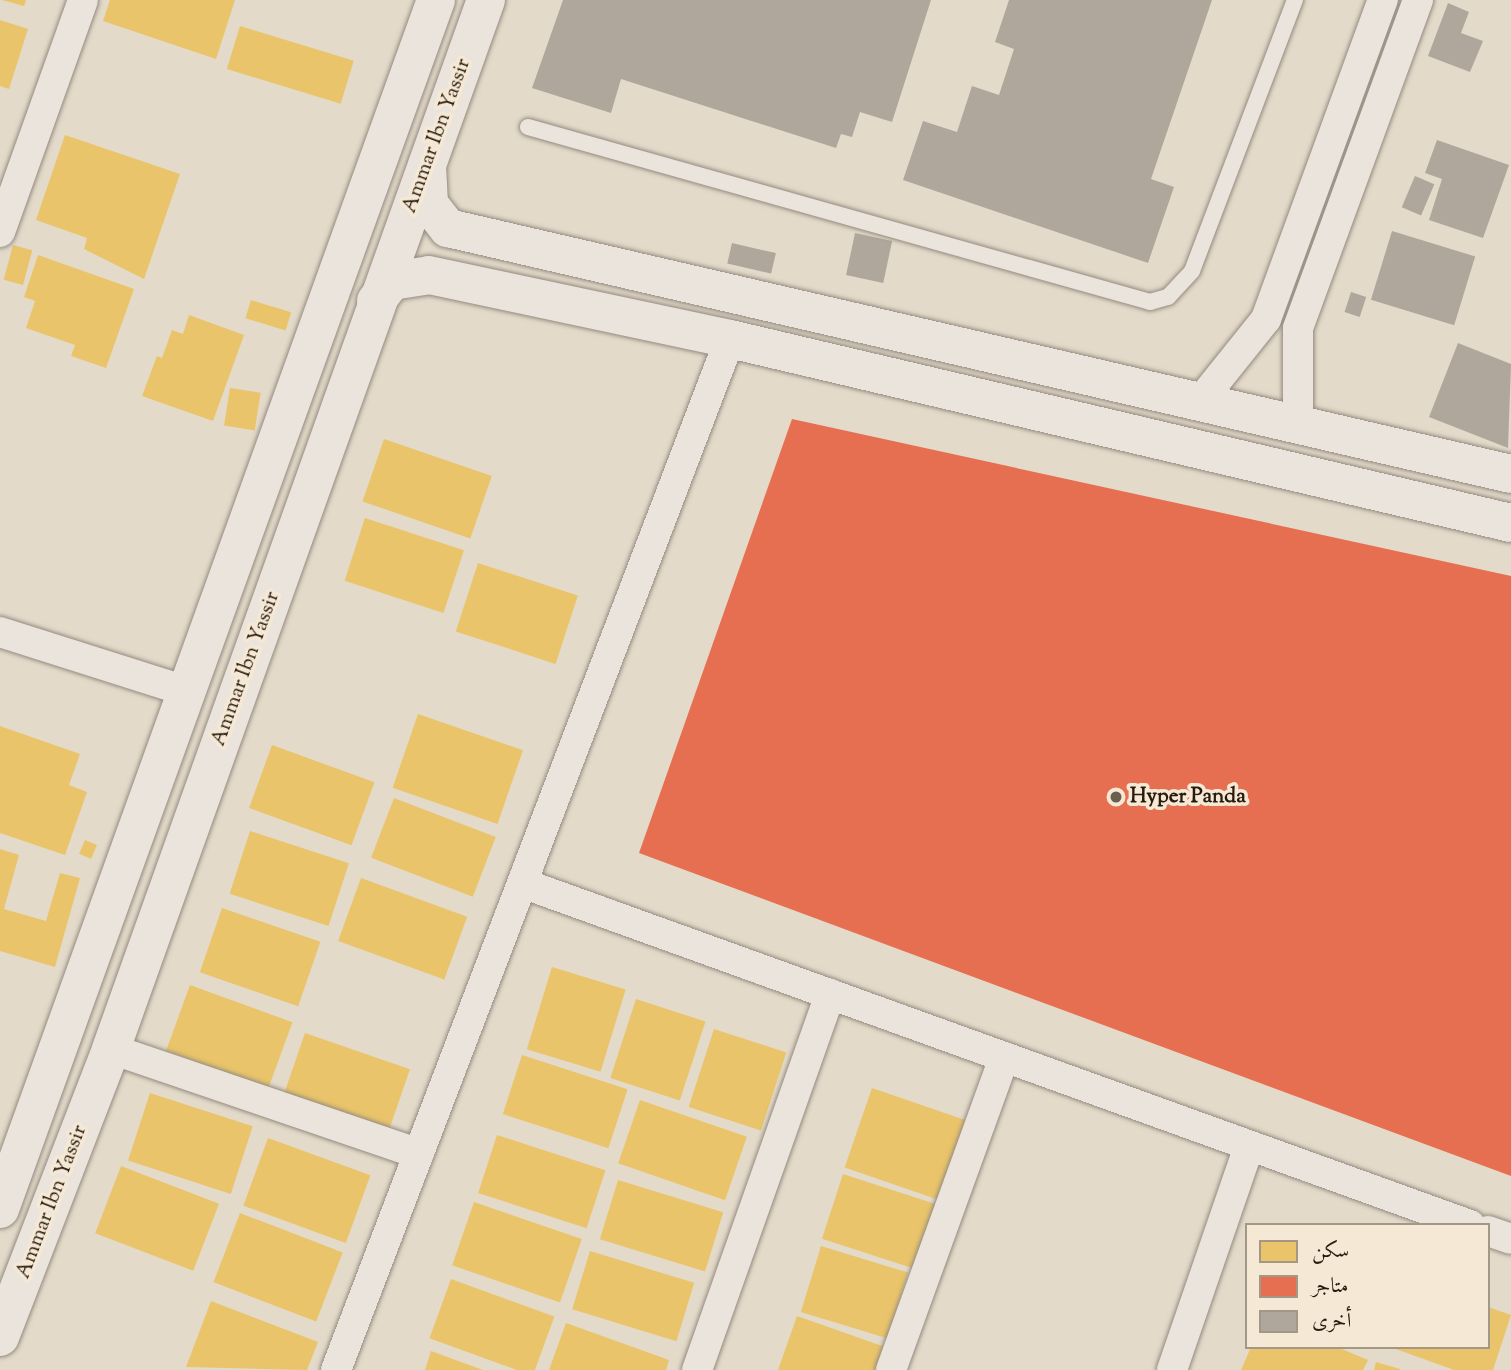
<!DOCTYPE html>
<meta charset="utf-8">
<style>
body{margin:0}
#map{position:relative;width:1511px;height:1370px;overflow:hidden;background:#e4dac9;font-family:"Sorts Mill Goudy",Amiri,serif}
div>[style]{position:absolute}
.homes>*{inset:0;background:#e9c46a;transform-origin:0 0}
.shops>*{inset:0;background:#e76f51}
.building>*{inset:0;background:#afa79b;transform-origin:0 0}
.roads{filter:drop-shadow(0 0 2px #938b80) drop-shadow(0 0 2px #938b80)}
.lane>*{height:16px;margin:-8px;padding:0 8px;transform-origin:8px;border-radius:8px;background:#eae4dc}
.street>*{height:30px;margin:-15px;padding:0 15px;transform-origin:15px;border-radius:15px;background:#eae4dc}
.secondary>*{height:38px;margin:-19px;padding:0 19px;transform-origin:19px;border-radius:19px;background:#eae4dc}
.dots>*{width:19px;height:19px;translate:-50% -50%;box-sizing:border-box;border:4px solid #f5e9d5;border-radius:50%}
span{translate:-50% -50%;white-space:nowrap;text-align:center;line-height:1.15;-webkit-text-stroke:7px #f5e9d5;paint-order:stroke}
.street-label{font-size:21px;color:#281b0e}
.poi-label{font-size:21px;color:#281b0e;font-weight:700}
.left{translate:0 -50%;text-align:left}
.legend{position:absolute;left:1245px;top:1223px;width:245px;height:126px;box-sizing:border-box;background:#f5e9d5;border:2px solid #a39785;margin:0;padding:9px 12px;list-style:none;font-size:21px;color:#281b0e}
.legend li{display:flex;align-items:center;gap:14px;height:35px}
.legend b{width:35px;border:2px solid #a39785}
</style>
<div id="map">
<div class="homes">
<div style="clip-path:polygon(2px 0,26px 0,24px 6px)"></div>
<div style="clip-path:polygon(110px 0,235px 0,216px 59px,103px 21px)"></div>
<div style="clip-path:polygon(0 20px,28px 29px,9px 89px,0 86px)"></div>
<div style="left:240px;top:26px;width:119px;height:45px;rotate:17deg"></div>
<div style="clip-path:polygon(65px 135px,180px 174px,144px 279px,84px 249px,87px 238px,36px 220px)"></div>
<div style="left:13px;top:245px;width:20px;height:36px;rotate:15deg"></div>
<div style="clip-path:polygon(38px 255px,134px 289px,106px 368px,71px 356px,75px 345px,26px 328px,35px 301px,24px 297px)"></div>
<div style="left:251px;top:300px;width:42px;height:19px;rotate:17deg"></div>
<div style="clip-path:polygon(189px 315px,244px 335px,213px 421px,142px 396px,157px 356px,162px 358px,172px 330px,183px 334px)"></div>
<div style="left:230px;top:388px;width:31px;height:38px;rotate:9deg"></div>
<div style="left:384px;top:439px;width:114px;height:66px;rotate:19deg"></div>
<div style="left:365px;top:518px;width:104px;height:66px;rotate:18deg"></div>
<div style="left:478px;top:563px;width:105px;height:72px;rotate:18deg"></div>
<div style="left:418px;top:714px;width:111px;height:78px;rotate:19deg"></div>
<div style="clip-path:polygon(0 726px,80px 754px,69px 785px,87px 792px,65px 855px,0 833px)"></div>
<div style="left:272px;top:745px;width:109px;height:67px;rotate:20deg"></div>
<div style="left:394px;top:798px;width:109px;height:64px;rotate:21deg"></div>
<div style="left:250px;top:831px;width:104px;height:66px;rotate:18deg"></div>
<div style="left:85px;top:840px;width:13px;height:15px;rotate:23deg"></div>
<div style="clip-path:polygon(0 849px,19px 855px,4px 909px,46px 921px,60px 873px,80px 878px,55px 967px,0 951px)"></div>
<div style="left:361px;top:878px;width:113px;height:67px;rotate:20deg"></div>
<div style="left:222px;top:908px;width:104px;height:68px;rotate:19deg"></div>
<div style="left:552px;top:967px;width:77px;height:86px;rotate:17deg"></div>
<div style="left:190px;top:985px;width:109px;height:70px;rotate:20deg"></div>
<div style="left:636px;top:999px;width:73px;height:83px;rotate:18deg"></div>
<div style="left:714px;top:1029px;width:76px;height:82px;rotate:18deg"></div>
<div style="left:305px;top:1033px;width:111px;height:68px;rotate:19deg"></div>
<div style="left:522px;top:1055px;width:111px;height:62px;rotate:18deg"></div>
<div style="left:872px;top:1088px;width:103px;height:84px;rotate:19deg"></div>
<div style="left:150px;top:1093px;width:108px;height:71px;rotate:18deg"></div>
<div style="left:640px;top:1100px;width:113px;height:67px;rotate:19deg"></div>
<div style="left:497px;top:1135px;width:114px;height:61px;rotate:18deg"></div>
<div style="left:268px;top:1138px;width:109px;height:72px;rotate:20deg"></div>
<div style="left:121px;top:1166px;width:105px;height:72px;rotate:21deg"></div>
<div style="left:843px;top:1174px;width:98px;height:68px;rotate:18deg"></div>
<div style="left:618px;top:1180px;width:110px;height:62px;rotate:17deg"></div>
<div style="left:474px;top:1202px;width:114px;height:67px;rotate:19deg"></div>
<div style="left:240px;top:1213px;width:110px;height:74px;rotate:21deg"></div>
<div style="left:821px;top:1246px;width:91px;height:69px;rotate:17deg"></div>
<div style="left:590px;top:1251px;width:109px;height:61px;rotate:17deg"></div>
<div style="left:451px;top:1279px;width:110px;height:63px;rotate:20deg"></div>
<div style="clip-path:polygon(211px 1301px,318px 1342px,307px 1370px,186px 1367px)"></div>
<div style="clip-path:polygon(1488px 1307px,1511px 1315px,1493px 1370px,1454px 1370px,1393px 1348px,1488px 1347px)"></div>
<div style="clip-path:polygon(797px 1316px,885px 1347px,877px 1370px,778px 1370px)"></div>
<div style="clip-path:polygon(566px 1323px,669px 1360px,666px 1370px,549px 1370px)"></div>
<div style="clip-path:polygon(1251px 1347px,1337px 1347px,1368px 1360px,1363px 1370px,1241px 1370px)"></div>
<div style="clip-path:polygon(431px 1351px,483px 1370px,425px 1370px)"></div>
<div style="clip-path:polygon(1376px 1362px,1400px 1369px,1400px 1370px,1374px 1370px)"></div>
</div>
<div class="shops">
<div style="clip-path:polygon(792px 419px,1511px 576px,1511px 1176px,639px 853px)"></div>
</div>
<div class="building">
<div style="clip-path:polygon(563px 0,931px 0,892px 122px,860px 112px,852px 137px,841px 134px,836px 148px,621px 79px,611px 113px,532px 88px)"></div>
<div style="clip-path:polygon(1009px 0,1212px 0,1151px 179px,1174px 187px,1148px 263px,903px 180px,923px 121px,957px 132px,972px 86px,999px 95px,1014px 49px,995px 42px)"></div>
<div style="clip-path:polygon(1448px 3px,1469px 12px,1461px 33px,1483px 41px,1470px 72px,1428px 56px)"></div>
<div style="clip-path:polygon(1437px 140px,1509px 165px,1483px 238px,1429px 220px,1442px 179px,1425px 173px)"></div>
<div style="left:1415px;top:176px;width:21px;height:34px;rotate:23deg"></div>
<div style="left:1392px;top:231px;width:87px;height:72px;rotate:17deg"></div>
<div style="left:855px;top:233px;width:38px;height:43px;rotate:12deg"></div>
<div style="left:732px;top:243px;width:45px;height:21px;rotate:13deg"></div>
<div style="left:1351px;top:292px;width:16px;height:21px;rotate:18deg"></div>
<div style="clip-path:polygon(1458px 343px,1511px 364px,1508px 448px,1429px 417px)"></div>
</div>
<div class="roads">
<div class="lane">
<div style="left:528px;top:127px;width:646px;rotate:15.71deg"></div>
<div style="left:1150px;top:302px;width:19px;rotate:-16deg"></div>
<div style="left:1168px;top:297px;width:35px;rotate:-47deg"></div>
<div style="left:1192px;top:271px;width:290px;rotate:-69.2deg"></div>
</div>
<div class="street">
<div style="left:0;top:232px;width:246px;rotate:-70.3deg"></div>
<div style="left:1202px;top:399px;width:102px;rotate:-51.3deg"></div>
<div style="left:1266px;top:319px;width:340px;rotate:-69.9deg"></div>
<div style="left:1298px;top:422px;width:94px;rotate:-90deg"></div>
<div style="left:1298px;top:328px;width:349px;rotate:-69.9deg"></div>
<div style="left:0;top:632px;width:192px;rotate:17.6deg"></div>
<div style="left:522px;top:883px;width:1008px;rotate:19.84deg"></div>
<div style="left:111px;top:1049px;width:325px;rotate:18.8deg"></div>
<div style="left:1488px;top:1231px;width:24px;rotate:19deg"></div>
<div style="left:336px;top:1370px;width:1104px;rotate:-69.09deg"></div>
<div style="left:697px;top:1370px;width:399px;rotate:-70.5deg"></div>
<div style="left:891px;top:1370px;width:333px;rotate:-70.1deg"></div>
<div style="left:1172px;top:1370px;width:237px;rotate:-71deg"></div>
</div>
<div class="secondary">
<div style="left:427px;top:166px;width:38px;rotate:87deg"></div>
<div style="left:429px;top:204px;width:31px;rotate:52deg"></div>
<div style="left:448px;top:228px;width:1091px;rotate:13.03deg"></div>
<div style="left:376px;top:301px;width:26px;rotate:-51deg"></div>
<div style="left:392px;top:281px;width:37px;rotate:-9deg"></div>
<div style="left:429px;top:275px;width:308px;rotate:12deg"></div>
<div style="left:730px;top:339px;width:802px;rotate:13.26deg"></div>
<div style="left:0;top:1209px;width:1285px;rotate:-70.17deg"></div>
<div style="left:0;top:1337px;width:309px;rotate:-68.9deg"></div>
<div style="left:111px;top:1049px;width:1114px;rotate:-70.33deg"></div>
</div>
</div>
<div class="dots">
<div style="left:1116px;top:797px;background:#6a5e4f"></div>
</div>
<div class="street-label">
<span style="left:437px;top:136px;rotate:-70deg">Ammar Ibn Yassir</span>
<span style="left:246px;top:669px;rotate:-70deg">Ammar Ibn Yassir</span>
<span style="left:52px;top:1202px;rotate:-69deg">Ammar Ibn Yassir</span>
</div>
<div class="poi-label">
<span class="left" style="left:1130px;top:797px">Hyper Panda</span>
</div>
<ul class="legend">
<li><b style="height:19px;background:#e9c46a"></b>سكن</li>
<li><b style="height:19px;background:#e76f51"></b>متاجر</li>
<li><b style="height:19px;background:#afa79b"></b>أخرى</li>
</ul>
</div>
